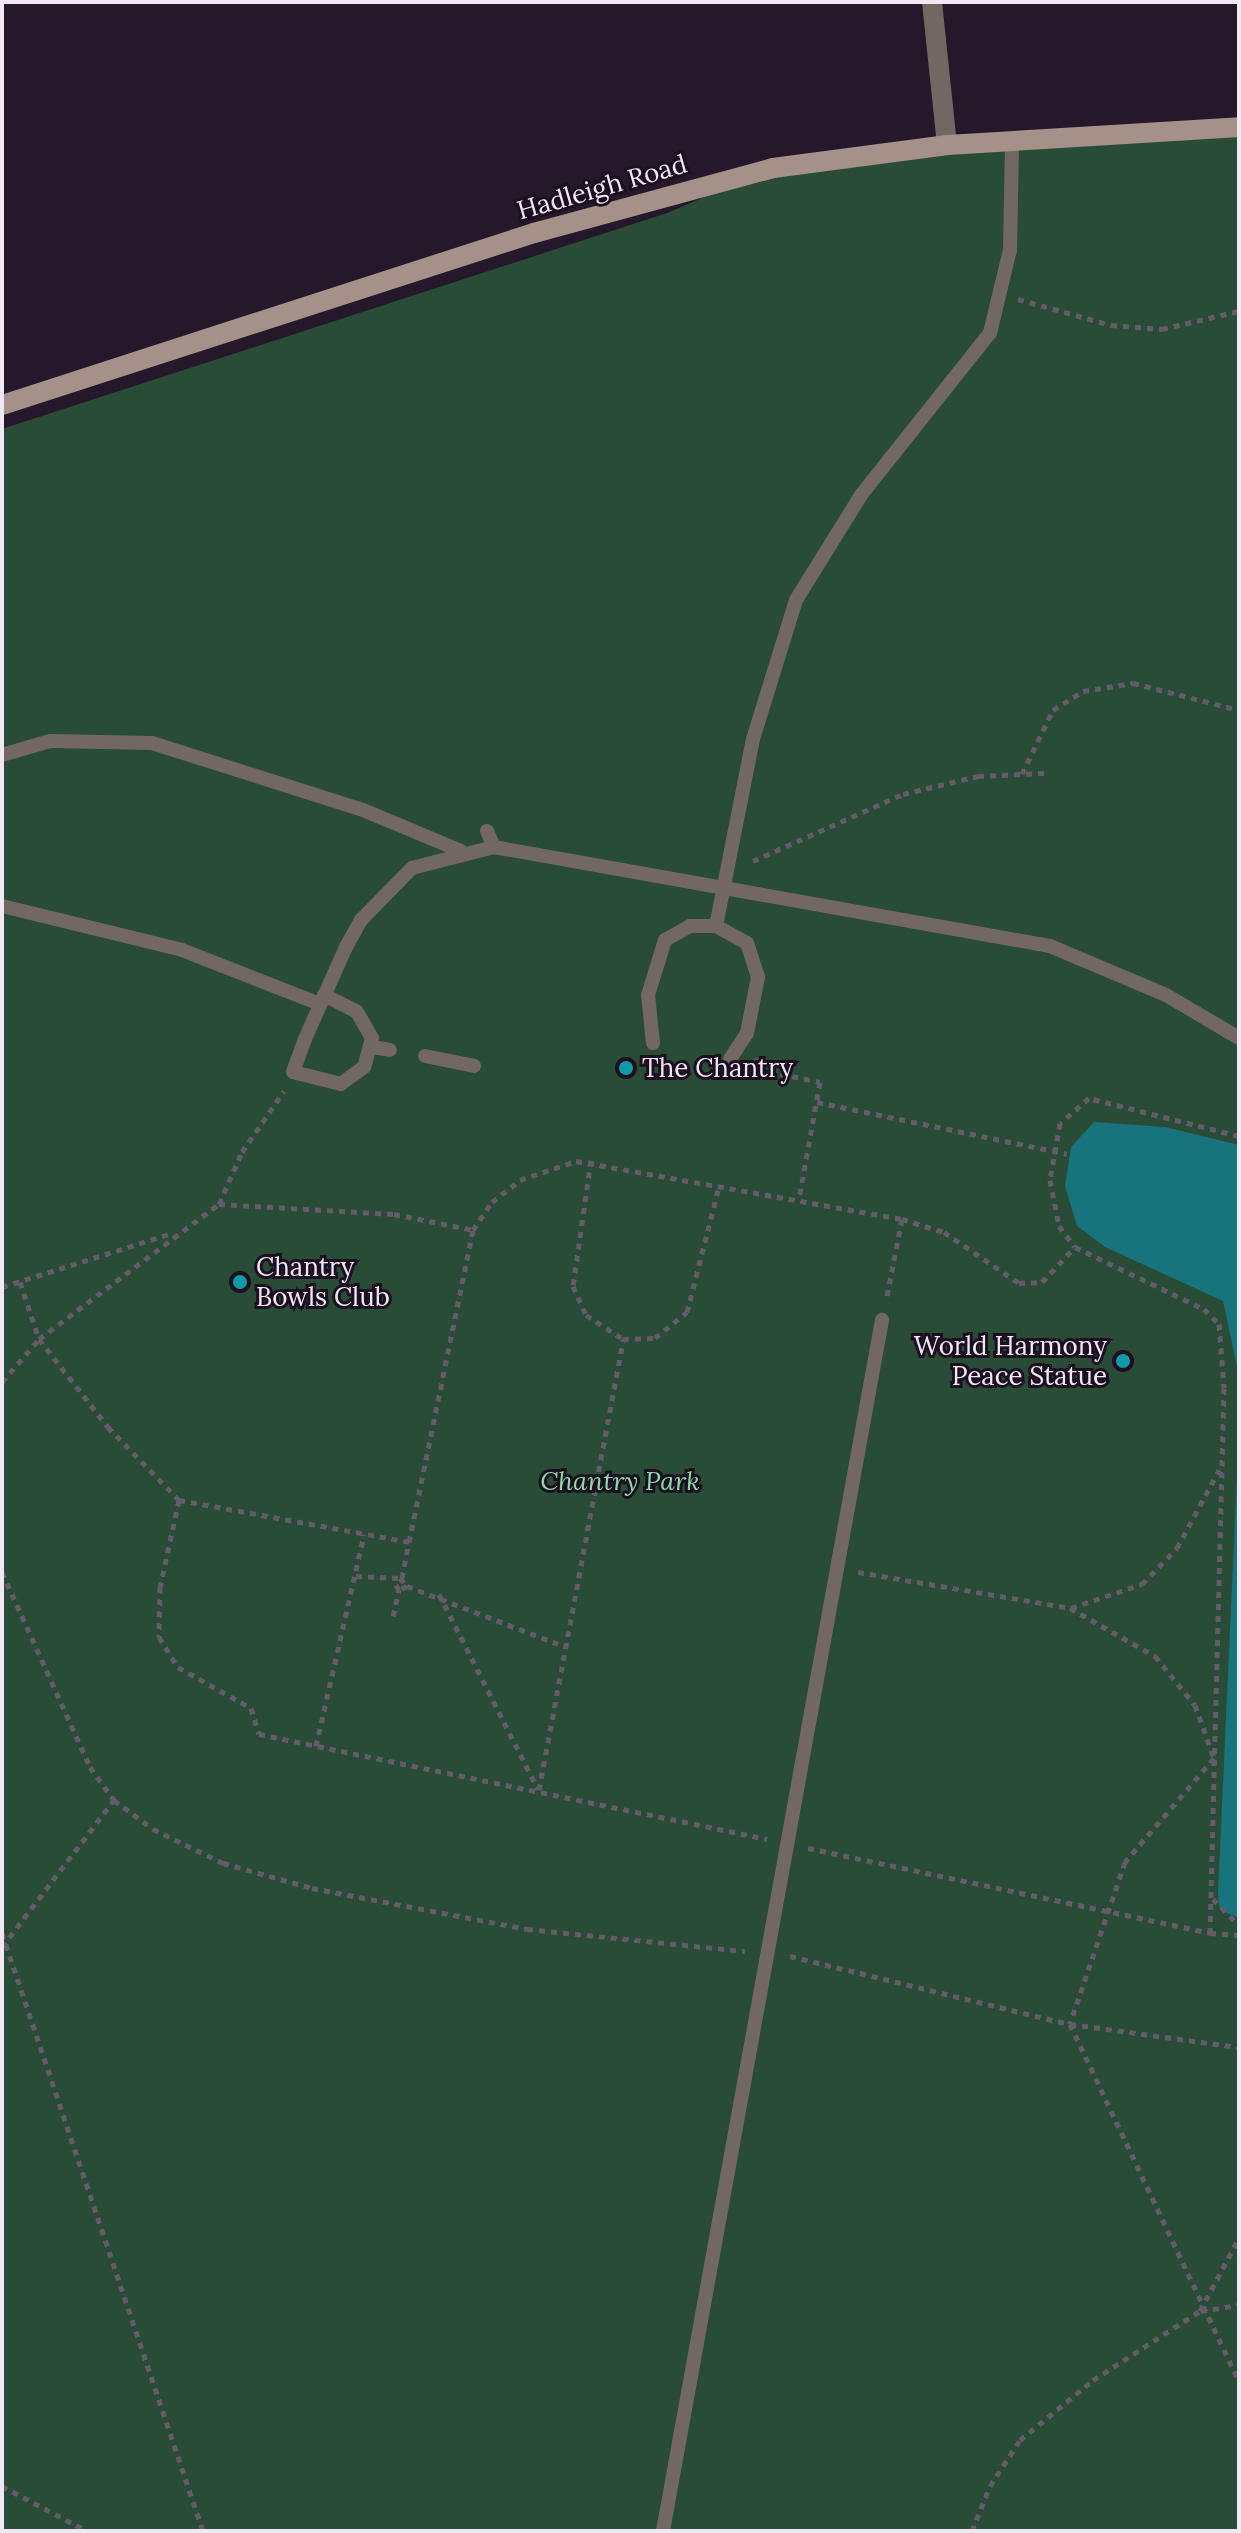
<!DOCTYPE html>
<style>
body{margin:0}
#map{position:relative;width:1241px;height:2533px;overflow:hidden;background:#24182a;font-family:Lora,serif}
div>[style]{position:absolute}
.green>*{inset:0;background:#294c36}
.water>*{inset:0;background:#17747c}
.path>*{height:5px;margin-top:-2.5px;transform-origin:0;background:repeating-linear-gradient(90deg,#655a6a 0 6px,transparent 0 12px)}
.lane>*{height:14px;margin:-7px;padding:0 7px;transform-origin:7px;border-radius:7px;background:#736763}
.street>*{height:20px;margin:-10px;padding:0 10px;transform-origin:10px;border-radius:10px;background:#736763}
.secondary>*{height:20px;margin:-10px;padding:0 10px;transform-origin:10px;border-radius:10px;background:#a5918a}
.dots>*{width:22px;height:22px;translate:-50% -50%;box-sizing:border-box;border:4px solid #1b0f20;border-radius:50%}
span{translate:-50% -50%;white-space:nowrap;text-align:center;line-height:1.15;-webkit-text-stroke:6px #1b0f20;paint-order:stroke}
.street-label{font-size:26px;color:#f1e8f4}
.poi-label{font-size:26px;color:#f1e8f4}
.left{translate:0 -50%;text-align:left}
.right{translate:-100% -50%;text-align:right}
.park-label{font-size:26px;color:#8adca6;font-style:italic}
.frame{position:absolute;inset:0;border:4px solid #f1e8f4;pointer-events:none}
</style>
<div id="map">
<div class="green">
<div style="clip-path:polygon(1239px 127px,1239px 2531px,2px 2531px,2px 429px,667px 213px,773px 168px)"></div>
</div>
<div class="water">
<div style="clip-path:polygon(1094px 1122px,1165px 1127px,1239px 1145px,1239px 1376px,1223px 1301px,1105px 1247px,1077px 1226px,1065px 1186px,1071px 1147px)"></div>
<div style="clip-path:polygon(1239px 1432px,1239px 1918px,1220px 1910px,1218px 1894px)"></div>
</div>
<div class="path">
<div style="left:1018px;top:299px;width:97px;rotate:15.6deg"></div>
<div style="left:1111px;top:325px;width:51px;rotate:4.5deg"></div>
<div style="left:1162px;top:329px;width:79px;rotate:-13.2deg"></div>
<div style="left:1022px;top:774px;width:71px;rotate:-64.2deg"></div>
<div style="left:1053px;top:710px;width:36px;rotate:-32deg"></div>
<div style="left:1083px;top:691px;width:51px;rotate:-9.1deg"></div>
<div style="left:1133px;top:683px;width:109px;rotate:14.3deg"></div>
<div style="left:753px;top:861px;width:164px;rotate:-24.1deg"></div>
<div style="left:903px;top:794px;width:77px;rotate:-13.5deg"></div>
<div style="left:978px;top:776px;width:66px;rotate:-2.6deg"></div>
<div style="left:757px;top:1058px;width:11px;rotate:90deg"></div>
<div style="left:757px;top:1069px;width:64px;rotate:11.7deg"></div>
<div style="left:820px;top:1082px;width:119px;rotate:100.2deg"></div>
<div style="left:817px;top:1102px;width:255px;rotate:11.7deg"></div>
<div style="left:1239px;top:1136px;width:155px;rotate:-165.8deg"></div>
<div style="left:1089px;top:1098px;width:38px;rotate:139deg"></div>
<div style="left:1060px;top:1123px;width:58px;rotate:100deg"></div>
<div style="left:1050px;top:1180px;width:47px;rotate:78.9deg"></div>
<div style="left:1059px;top:1226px;width:26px;rotate:53deg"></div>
<div style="left:1075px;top:1247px;width:143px;rotate:25.7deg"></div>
<div style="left:1204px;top:1309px;width:21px;rotate:45deg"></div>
<div style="left:1219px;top:1324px;width:64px;rotate:85.5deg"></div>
<div style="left:1224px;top:1388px;width:545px;rotate:91.47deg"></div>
<div style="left:1210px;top:1933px;width:29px;rotate:4deg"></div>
<div style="left:591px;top:1160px;width:127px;rotate:98.1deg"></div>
<div style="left:573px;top:1286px;width:32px;rotate:66deg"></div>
<div style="left:586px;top:1315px;width:44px;rotate:33deg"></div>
<div style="left:623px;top:1339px;width:32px;rotate:-2deg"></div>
<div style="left:655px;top:1338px;width:41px;rotate:-39.1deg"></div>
<div style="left:687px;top:1312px;width:130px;rotate:-75.7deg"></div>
<div style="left:219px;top:1204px;width:57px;rotate:-66.1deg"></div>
<div style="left:242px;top:1152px;width:74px;rotate:-55.5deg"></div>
<div style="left:902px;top:1219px;width:44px;rotate:17.2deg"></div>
<div style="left:944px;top:1232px;width:91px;rotate:34.2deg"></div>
<div style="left:1019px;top:1283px;width:23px;rotate:-2deg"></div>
<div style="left:1042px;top:1282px;width:48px;rotate:-46.7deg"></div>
<div style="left:20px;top:1282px;width:60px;rotate:71.6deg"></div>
<div style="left:39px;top:1339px;width:112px;rotate:51.9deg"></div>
<div style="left:108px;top:1427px;width:102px;rotate:45.8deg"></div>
<div style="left:179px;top:1500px;width:234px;rotate:10.3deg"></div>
<div style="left:409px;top:1542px;width:318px;rotate:-78.4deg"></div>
<div style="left:2px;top:1287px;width:175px;rotate:-17.6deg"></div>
<div style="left:2px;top:1382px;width:57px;rotate:-49.3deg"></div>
<div style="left:39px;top:1339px;width:225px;rotate:-36.9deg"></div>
<div style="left:219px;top:1204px;width:175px;rotate:3.3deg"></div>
<div style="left:394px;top:1214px;width:81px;rotate:11.4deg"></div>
<div style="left:473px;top:1230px;width:34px;rotate:-56deg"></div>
<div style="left:492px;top:1202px;width:36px;rotate:-38deg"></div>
<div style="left:520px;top:1180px;width:59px;rotate:-18.7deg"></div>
<div style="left:576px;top:1161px;width:331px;rotate:10.1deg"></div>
<div style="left:902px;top:1219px;width:84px;rotate:101deg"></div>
<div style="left:179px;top:1500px;width:89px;rotate:102.3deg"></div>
<div style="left:160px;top:1587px;width:50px;rotate:91.1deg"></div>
<div style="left:159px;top:1637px;width:36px;rotate:58deg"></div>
<div style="left:178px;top:1667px;width:84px;rotate:29.3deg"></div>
<div style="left:251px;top:1708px;width:27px;rotate:73deg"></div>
<div style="left:259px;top:1734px;width:519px;rotate:11.68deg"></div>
<div style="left:2px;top:1572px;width:214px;rotate:65.7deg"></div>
<div style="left:90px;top:1767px;width:41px;rotate:54deg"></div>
<div style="left:114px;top:1800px;width:49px;rotate:36.6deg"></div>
<div style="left:153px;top:1829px;width:78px;rotate:25.9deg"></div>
<div style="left:223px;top:1863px;width:92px;rotate:15.7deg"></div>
<div style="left:312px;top:1888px;width:219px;rotate:10.8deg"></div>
<div style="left:527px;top:1929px;width:219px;rotate:5.8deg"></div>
<div style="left:858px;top:1572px;width:215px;rotate:9.6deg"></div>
<div style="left:1070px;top:1608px;width:98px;rotate:29.5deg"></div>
<div style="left:1155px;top:1656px;width:63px;rotate:50.8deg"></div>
<div style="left:1195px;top:1705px;width:56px;rotate:70.3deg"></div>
<div style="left:1214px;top:1758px;width:137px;rotate:130.6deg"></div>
<div style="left:1125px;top:1862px;width:171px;rotate:108.8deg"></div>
<div style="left:1070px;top:2024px;width:396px;rotate:64.7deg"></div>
<div style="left:356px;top:1576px;width:44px;rotate:2.6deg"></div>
<div style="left:400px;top:1578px;width:11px;rotate:49deg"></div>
<div style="left:407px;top:1586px;width:9px;rotate:153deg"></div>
<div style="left:399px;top:1590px;width:9px;rotate:-122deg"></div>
<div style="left:402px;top:1578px;width:37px;rotate:-79deg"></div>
<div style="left:407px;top:1586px;width:170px;rotate:21deg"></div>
<div style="left:439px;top:1594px;width:219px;rotate:63.1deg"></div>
<div style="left:1071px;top:1608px;width:75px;rotate:-18.7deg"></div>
<div style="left:1142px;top:1584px;width:50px;rotate:-45.8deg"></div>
<div style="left:1177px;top:1548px;width:89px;rotate:-61.7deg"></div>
<div style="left:393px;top:1616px;width:27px;rotate:-77deg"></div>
<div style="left:316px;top:1746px;width:217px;rotate:-77.2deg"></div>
<div style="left:539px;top:1790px;width:459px;rotate:-79.4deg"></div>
<div style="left:808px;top:1848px;width:411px;rotate:11.9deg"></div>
<div style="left:1213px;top:1899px;width:37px;rotate:45deg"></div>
<div style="left:2px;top:1933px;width:631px;rotate:71.42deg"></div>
<div style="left:2px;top:1947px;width:185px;rotate:-52.7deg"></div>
<div style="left:790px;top:1956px;width:288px;rotate:13.7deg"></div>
<div style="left:1070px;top:2024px;width:171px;rotate:7.8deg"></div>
<div style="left:1201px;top:2311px;width:38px;rotate:-9deg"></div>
<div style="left:2px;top:2486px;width:96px;rotate:27.9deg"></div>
<div style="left:972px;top:2531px;width:48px;rotate:-68.2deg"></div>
<div style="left:990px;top:2486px;width:55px;rotate:-56.9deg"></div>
<div style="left:1020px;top:2440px;width:94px;rotate:-39.4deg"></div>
<div style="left:1093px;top:2380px;width:127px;rotate:-32.8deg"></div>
<div style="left:1200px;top:2311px;width:83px;rotate:-61.9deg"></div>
</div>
<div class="lane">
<div style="left:2px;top:755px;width:50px;rotate:-16.3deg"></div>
<div style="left:50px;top:741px;width:102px;rotate:1.1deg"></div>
<div style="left:152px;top:743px;width:221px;rotate:17.6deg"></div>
<div style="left:363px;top:810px;width:106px;rotate:22.7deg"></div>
<div style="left:487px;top:831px;width:17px;rotate:66deg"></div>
<div style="left:2px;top:906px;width:185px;rotate:13.7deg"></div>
<div style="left:182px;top:950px;width:148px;rotate:21.4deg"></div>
<div style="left:716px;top:926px;width:191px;rotate:-78.8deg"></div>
<div style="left:753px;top:739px;width:145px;rotate:-72.8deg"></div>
<div style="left:796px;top:600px;width:123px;rotate:-58.2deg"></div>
<div style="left:861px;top:495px;width:207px;rotate:-51.5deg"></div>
<div style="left:990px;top:333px;width:85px;rotate:-76.5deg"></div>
<div style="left:1010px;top:250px;width:109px;rotate:-88.9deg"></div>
<div style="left:324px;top:995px;width:37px;rotate:27deg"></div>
<div style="left:357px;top:1012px;width:30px;rotate:60deg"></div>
<div style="left:372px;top:1038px;width:30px;rotate:105deg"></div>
<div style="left:364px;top:1067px;width:29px;rotate:144deg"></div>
<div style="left:341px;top:1084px;width:49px;rotate:-166deg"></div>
<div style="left:293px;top:1072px;width:35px;rotate:-70deg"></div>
<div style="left:305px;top:1039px;width:101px;rotate:-66deg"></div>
<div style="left:346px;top:947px;width:31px;rotate:-61deg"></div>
<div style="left:361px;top:920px;width:73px;rotate:-45.6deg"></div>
<div style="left:412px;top:868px;width:85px;rotate:-14.4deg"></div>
<div style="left:494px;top:847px;width:565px;rotate:10.1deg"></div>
<div style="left:1050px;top:946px;width:126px;rotate:22.9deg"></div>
<div style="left:1166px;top:995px;width:85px;rotate:30.5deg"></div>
<div style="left:653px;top:1043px;width:48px;rotate:-95.9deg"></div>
<div style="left:648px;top:995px;width:58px;rotate:-72.8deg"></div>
<div style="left:665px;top:940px;width:29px;rotate:-29deg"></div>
<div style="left:690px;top:926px;width:26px"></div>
<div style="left:716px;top:926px;width:35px;rotate:29deg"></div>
<div style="left:747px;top:943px;width:36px;rotate:72deg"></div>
<div style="left:758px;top:977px;width:57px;rotate:101.1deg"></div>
<div style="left:747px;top:1033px;width:31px;rotate:123deg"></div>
<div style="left:372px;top:1047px;width:18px;rotate:9deg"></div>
<div style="left:425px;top:1056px;width:50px;rotate:11.5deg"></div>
<div style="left:663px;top:2531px;width:1231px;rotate:-79.75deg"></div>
</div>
<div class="street">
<div style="left:932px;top:2px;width:144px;rotate:84deg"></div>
</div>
<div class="secondary">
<div style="left:2px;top:405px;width:559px;rotate:-17.92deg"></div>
<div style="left:534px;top:233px;width:248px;rotate:-15.2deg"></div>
<div style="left:773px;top:168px;width:176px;rotate:-7.5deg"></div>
<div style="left:947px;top:145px;width:293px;rotate:-3.5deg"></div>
</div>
<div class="dots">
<div style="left:626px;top:1068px;background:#0f9aa8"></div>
<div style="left:240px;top:1282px;background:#0f9aa8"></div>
<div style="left:1123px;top:1361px;background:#0f9aa8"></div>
</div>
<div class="street-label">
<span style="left:602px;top:187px;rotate:-16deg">Hadleigh Road</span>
</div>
<div class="poi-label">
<span class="left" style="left:642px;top:1068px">The Chantry</span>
<span class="left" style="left:256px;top:1282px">Chantry<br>Bowls Club</span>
<span class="right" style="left:1107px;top:1361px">World Harmony<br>Peace Statue</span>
</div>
<div class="park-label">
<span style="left:620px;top:1481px">Chantry Park</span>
</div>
<div class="frame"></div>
</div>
